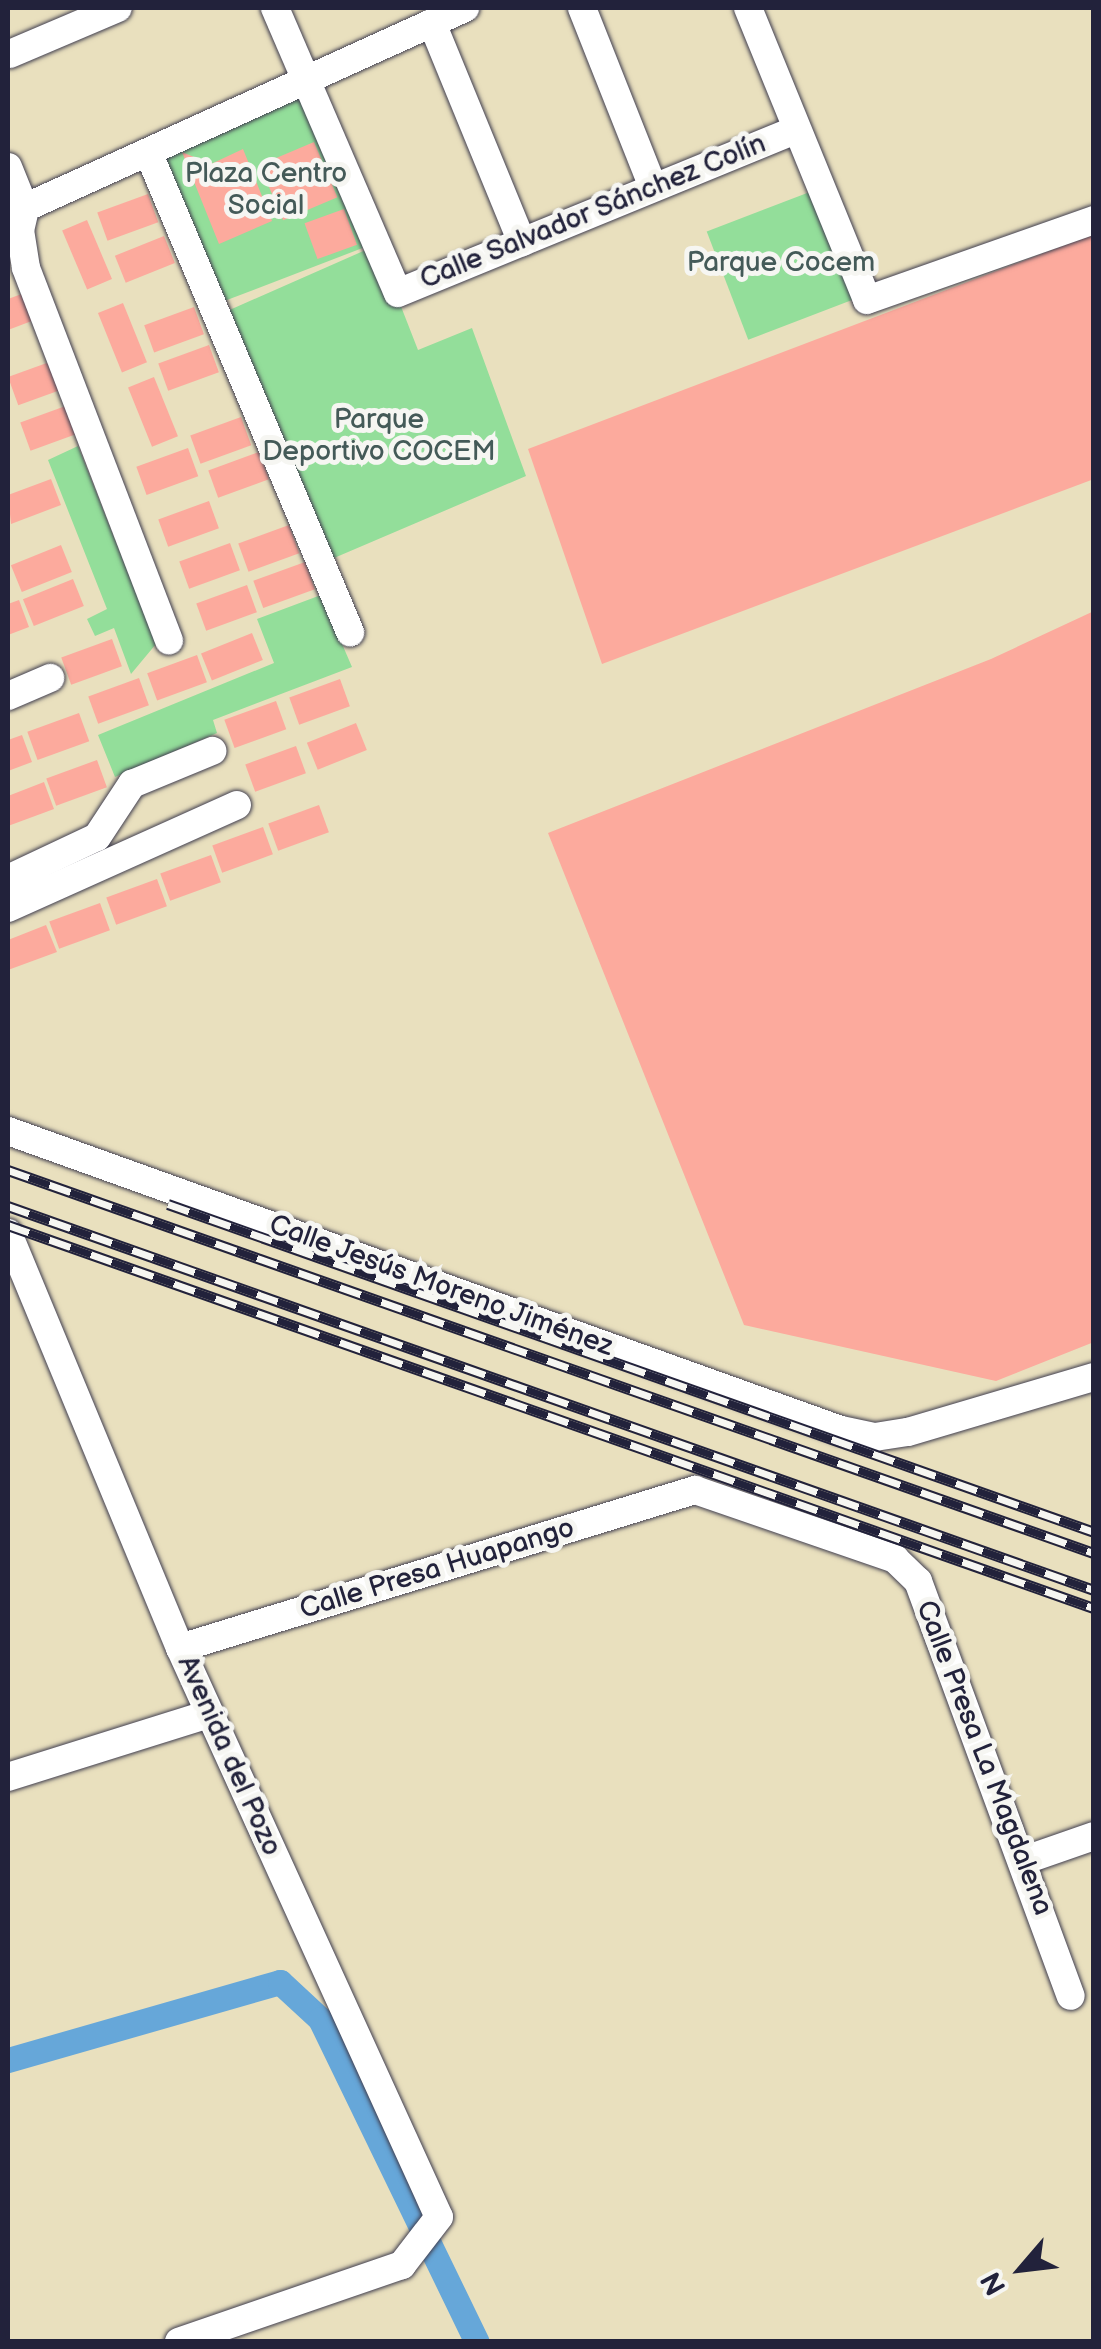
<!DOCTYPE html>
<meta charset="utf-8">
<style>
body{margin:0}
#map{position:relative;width:1101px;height:2349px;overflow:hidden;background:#e9e0be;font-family:"Balsamiq Sans",sans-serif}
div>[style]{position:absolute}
.green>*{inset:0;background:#93de9a;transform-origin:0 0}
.canal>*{height:25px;margin:-12.5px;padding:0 12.5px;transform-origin:12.5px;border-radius:12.5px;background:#66a7d9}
.building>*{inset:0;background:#fcaa9d;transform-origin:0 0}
.roads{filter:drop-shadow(0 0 2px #403e4f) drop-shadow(0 0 2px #403e4f)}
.street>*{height:28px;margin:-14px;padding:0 14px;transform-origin:14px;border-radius:14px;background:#fff}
.rail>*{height:11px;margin-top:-5.5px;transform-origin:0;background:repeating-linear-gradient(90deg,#f6f6f2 0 22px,#22223b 0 44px);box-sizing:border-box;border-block:2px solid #22223b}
span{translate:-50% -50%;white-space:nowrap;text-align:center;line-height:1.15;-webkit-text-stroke:10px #f6f6f2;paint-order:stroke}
.park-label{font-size:28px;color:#445a58}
.street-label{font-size:28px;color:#22223b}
.frame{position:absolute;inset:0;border:10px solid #22223b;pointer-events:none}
.north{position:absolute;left:971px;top:2219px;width:100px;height:100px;-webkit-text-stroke:8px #f6f6f2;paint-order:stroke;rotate:242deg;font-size:28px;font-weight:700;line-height:40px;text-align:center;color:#22223b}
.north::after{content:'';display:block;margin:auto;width:35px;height:45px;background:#22223b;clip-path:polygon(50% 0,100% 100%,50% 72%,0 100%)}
</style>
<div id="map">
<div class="green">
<div style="left:311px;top:75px;width:180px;height:169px;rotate:69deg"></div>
<div style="left:815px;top:190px;width:116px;height:116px;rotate:69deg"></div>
<div style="clip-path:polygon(377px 245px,418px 350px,472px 328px,526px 476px,327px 561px,225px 312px)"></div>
<div style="clip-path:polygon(78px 446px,156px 644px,131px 674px,114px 628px,95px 636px,87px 619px,107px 609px,48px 460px)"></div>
<div style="clip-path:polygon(321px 595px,352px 667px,213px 720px,217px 733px,115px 777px,98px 735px,274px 663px,257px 619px)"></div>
</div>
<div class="canal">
<div style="left:8px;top:2060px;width:283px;rotate:-16deg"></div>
<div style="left:280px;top:1982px;width:54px;rotate:42.8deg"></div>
<div style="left:320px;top:2019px;width:359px;rotate:64.1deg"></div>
</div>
<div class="building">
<div style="left:314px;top:142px;width:60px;height:59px;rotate:67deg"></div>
<div style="clip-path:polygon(243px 149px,272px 221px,219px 244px,182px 152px,211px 164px)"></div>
<div style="left:148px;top:194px;width:30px;height:54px;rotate:70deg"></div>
<div style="left:344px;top:209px;width:38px;height:42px;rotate:70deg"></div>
<div style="left:87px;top:220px;width:64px;height:27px;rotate:67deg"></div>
<div style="clip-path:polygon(1094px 234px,1094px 479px,602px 664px,528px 449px)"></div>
<div style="left:164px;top:236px;width:29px;height:53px;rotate:68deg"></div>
<div style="clip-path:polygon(27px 292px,37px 319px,8px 330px,8px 299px)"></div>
<div style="left:123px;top:303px;width:64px;height:27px;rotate:68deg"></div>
<div style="left:194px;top:307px;width:29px;height:53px;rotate:70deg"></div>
<div style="left:209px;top:345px;width:29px;height:54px;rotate:70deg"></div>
<div style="left:55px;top:360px;width:30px;height:50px;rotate:70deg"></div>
<div style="left:154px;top:377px;width:64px;height:28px;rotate:68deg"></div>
<div style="left:71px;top:404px;width:30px;height:54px;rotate:70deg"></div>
<div style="left:241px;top:417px;width:30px;height:54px;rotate:70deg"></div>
<div style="left:188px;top:448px;width:30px;height:55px;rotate:70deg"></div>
<div style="left:259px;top:452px;width:29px;height:54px;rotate:70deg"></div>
<div style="clip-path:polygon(51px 479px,61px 505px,11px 524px,8px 495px)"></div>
<div style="left:209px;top:501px;width:29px;height:54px;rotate:70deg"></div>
<div style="left:289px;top:525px;width:30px;height:54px;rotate:70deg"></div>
<div style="left:230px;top:543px;width:29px;height:54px;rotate:70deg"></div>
<div style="left:61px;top:545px;width:29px;height:54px;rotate:68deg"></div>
<div style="left:305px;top:562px;width:29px;height:55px;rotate:70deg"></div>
<div style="left:73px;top:579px;width:29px;height:54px;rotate:68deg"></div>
<div style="left:247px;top:585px;width:29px;height:54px;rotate:70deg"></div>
<div style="clip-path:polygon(19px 600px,29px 627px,8px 635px,8px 604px)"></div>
<div style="clip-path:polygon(1094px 611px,1094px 1342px,996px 1381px,744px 1325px,548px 833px,991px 659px)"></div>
<div style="left:252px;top:633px;width:29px;height:55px;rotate:68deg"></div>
<div style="left:112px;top:639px;width:29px;height:54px;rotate:70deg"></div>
<div style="left:197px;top:655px;width:29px;height:53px;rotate:70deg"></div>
<div style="left:139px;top:678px;width:29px;height:54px;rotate:70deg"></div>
<div style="left:340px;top:679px;width:29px;height:54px;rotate:70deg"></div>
<div style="left:276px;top:701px;width:30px;height:55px;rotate:70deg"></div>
<div style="left:79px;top:713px;width:30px;height:55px;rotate:70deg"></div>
<div style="left:356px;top:723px;width:29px;height:53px;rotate:68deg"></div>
<div style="clip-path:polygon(22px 735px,32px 762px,8px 771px,8px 740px)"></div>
<div style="left:296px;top:746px;width:29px;height:54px;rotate:70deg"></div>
<div style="left:97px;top:760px;width:29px;height:54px;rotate:70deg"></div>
<div style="clip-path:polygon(44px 782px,54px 809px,8px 826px,8px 796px)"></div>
<div style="left:319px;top:805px;width:29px;height:54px;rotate:70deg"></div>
<div style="left:263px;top:827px;width:29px;height:54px;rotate:70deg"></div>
<div style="left:211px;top:855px;width:29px;height:54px;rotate:70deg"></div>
<div style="left:157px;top:879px;width:29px;height:54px;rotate:70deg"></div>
<div style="left:100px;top:903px;width:29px;height:54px;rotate:70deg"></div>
<div style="clip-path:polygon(46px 925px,57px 952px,8px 970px,8px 940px)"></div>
</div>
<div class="roads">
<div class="street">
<div style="left:275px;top:8px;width:310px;rotate:66.7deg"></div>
<div style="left:398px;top:293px;width:431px;rotate:-22.3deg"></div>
<div style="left:582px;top:8px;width:193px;rotate:68.4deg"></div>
<div style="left:748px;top:8px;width:315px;rotate:67.8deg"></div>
<div style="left:867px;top:300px;width:241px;rotate:-19.4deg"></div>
<div style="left:432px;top:23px;width:237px;rotate:67.7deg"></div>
<div style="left:10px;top:54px;width:117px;rotate:-23.1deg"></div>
<div style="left:149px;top:154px;width:519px;rotate:67.19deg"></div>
<div style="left:8px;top:167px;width:45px;rotate:68deg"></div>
<div style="left:25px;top:209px;width:22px;rotate:103deg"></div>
<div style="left:20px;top:230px;width:38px;rotate:81deg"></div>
<div style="left:26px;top:268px;width:399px;rotate:69deg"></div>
<div style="left:9px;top:215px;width:501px;rotate:-24.42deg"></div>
<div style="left:8px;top:696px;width:46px;rotate:-23.2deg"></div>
<div style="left:8px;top:879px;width:98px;rotate:-25.3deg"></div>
<div style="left:97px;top:837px;width:64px;rotate:-56.6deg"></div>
<div style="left:132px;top:784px;width:87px;rotate:-22.4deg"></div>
<div style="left:8px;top:908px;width:251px;rotate:-24.2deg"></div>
<div style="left:8px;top:1131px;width:885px;rotate:19.75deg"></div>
<div style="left:841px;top:1430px;width:35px;rotate:12deg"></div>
<div style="left:875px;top:1437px;width:33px;rotate:-9deg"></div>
<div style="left:908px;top:1432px;width:194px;rotate:-16.5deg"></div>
<div style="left:8px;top:1233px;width:449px;rotate:67.5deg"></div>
<div style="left:180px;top:1648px;width:625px;rotate:65.53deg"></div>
<div style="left:439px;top:2217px;width:61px;rotate:127.6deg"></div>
<div style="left:402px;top:2265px;width:236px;rotate:161deg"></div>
<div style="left:180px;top:1648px;width:539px;rotate:-17.06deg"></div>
<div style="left:695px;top:1490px;width:212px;rotate:19deg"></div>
<div style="left:895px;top:1559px;width:32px;rotate:44deg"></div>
<div style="left:918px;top:1581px;width:442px;rotate:69.8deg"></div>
<div style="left:8px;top:1777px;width:211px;rotate:-17.4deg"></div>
<div style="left:1025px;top:1860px;width:73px;rotate:-19.2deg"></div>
</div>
</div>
<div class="rail">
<div style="left:8px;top:1170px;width:1152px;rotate:19.43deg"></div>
<div style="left:168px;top:1204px;width:982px;rotate:19.5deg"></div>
<div style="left:8px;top:1206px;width:1152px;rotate:19.47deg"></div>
<div style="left:8px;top:1225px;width:1152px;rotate:19.43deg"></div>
</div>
<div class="park-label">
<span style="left:266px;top:190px">Plaza Centro<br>Social</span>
<span style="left:781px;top:263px">Parque Cocem</span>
<span style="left:379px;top:436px">Parque<br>Deportivo COCEM</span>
</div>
<div class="street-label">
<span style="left:593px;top:212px;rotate:-22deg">Calle Salvador Sánchez Colín</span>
<span style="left:441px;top:1286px;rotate:20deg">Calle Jesús Moreno Jiménez</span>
<span style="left:437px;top:1569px;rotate:-17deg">Calle Presa Huapango</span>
<span style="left:229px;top:1756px;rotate:66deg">Avenida del Pozo</span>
<span style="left:984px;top:1758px;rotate:69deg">Calle Presa La Magdalena</span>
</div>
<div class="frame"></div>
<div class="north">N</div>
</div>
